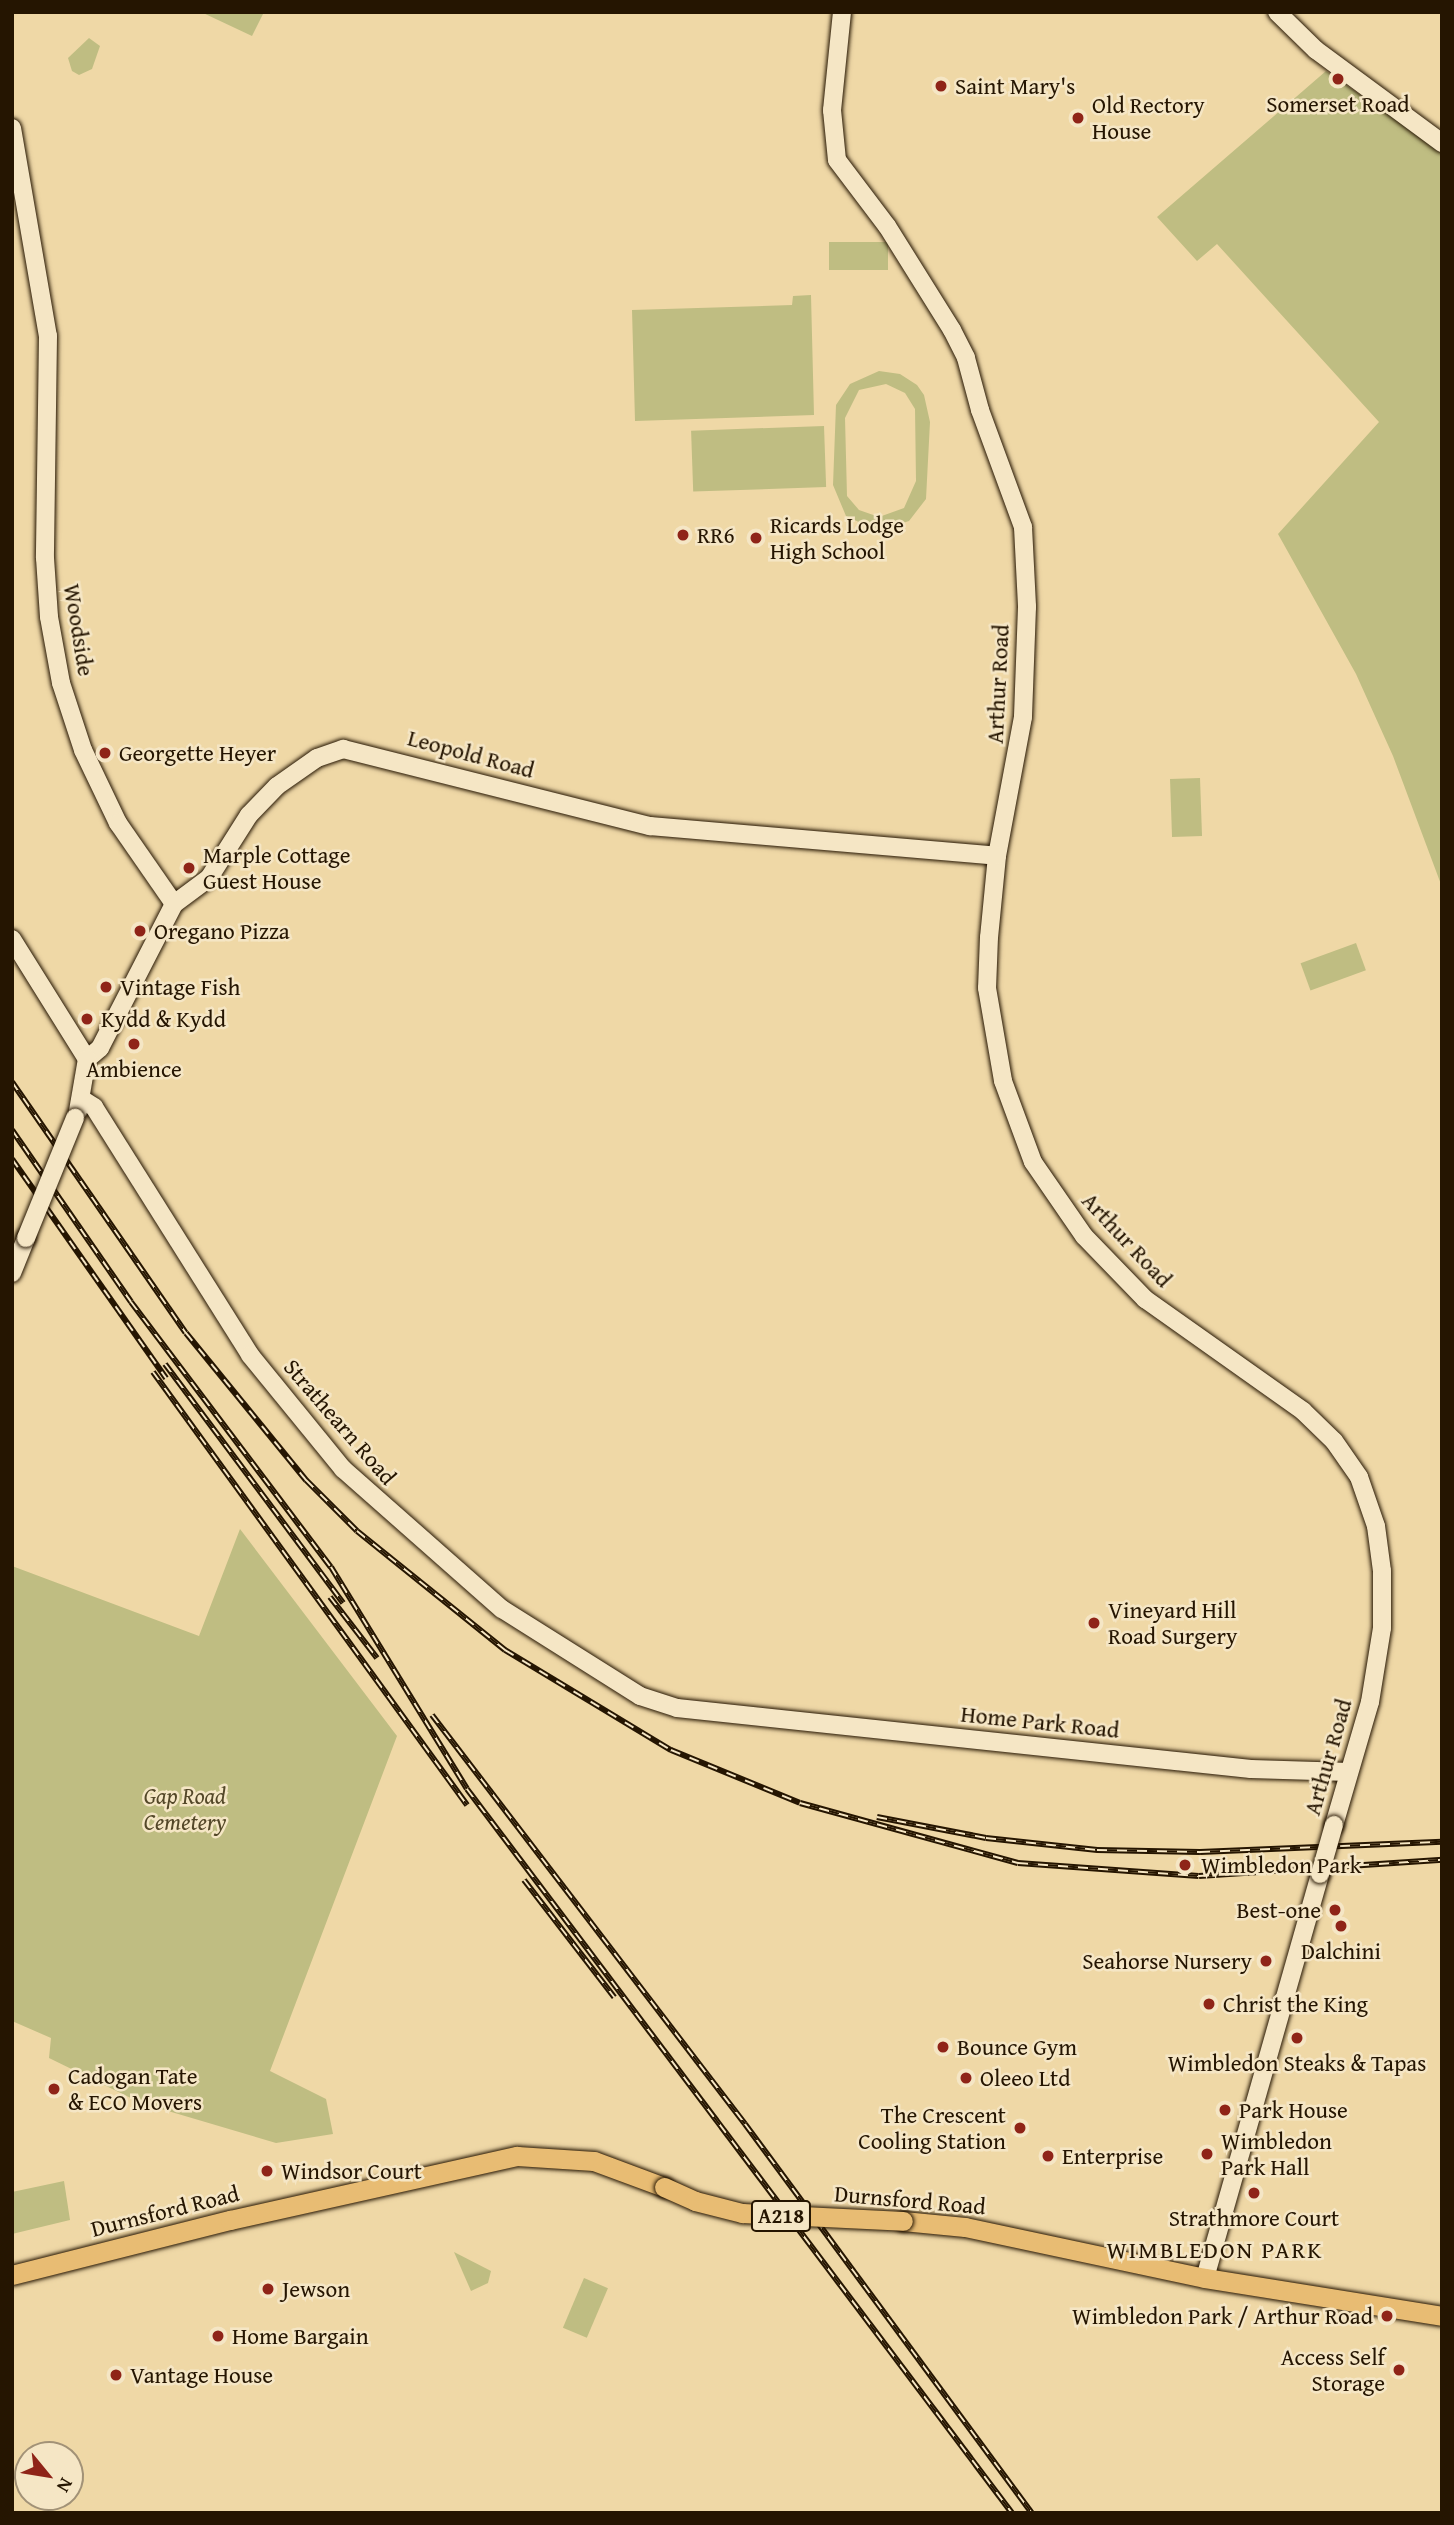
<!DOCTYPE html>
<style>
body{margin:0}
#map{position:relative;width:1454px;height:2525px;overflow:hidden;background:#efd8a6;font-family:"Gentium Book Plus",serif}
div>[style]{position:absolute}
.green>*{inset:0;background:#bfbd82;transform-origin:0 0}
.roads{filter:drop-shadow(0 0 2px #251501) drop-shadow(0 0 2px #251501)}
.secondary>*{height:18px;margin:-9px;padding:0 9px;transform-origin:9px;border-radius:9px;background:#f5e6c5}
.primary>*{height:19px;margin:-9.5px;padding:0 9.5px;transform-origin:9.5px;border-radius:9.5px;background:#e8bc73}
.rail>*{height:6px;margin-top:-3px;transform-origin:0;background:repeating-linear-gradient(90deg,#f5e6c5 0 10px,#251501 0 20px);box-sizing:border-box;border-block:2px solid #251501}
.bridges{filter:drop-shadow(0 0 2px #251501) drop-shadow(0 0 2px #251501)}
.secondary-bridge>*{height:18px;margin:-9px;padding:0 9px;transform-origin:9px;border-radius:9px;background:#f5e6c5}
.primary-bridge>*{height:19px;margin:-9.5px;padding:0 9.5px;transform-origin:9.5px;border-radius:9.5px;background:#e8bc73}
.dots>*{width:19px;height:19px;translate:-50% -50%;box-sizing:border-box;border:4px solid #f5e6c5;border-radius:50%}
span{translate:-50% -50%;white-space:nowrap;text-align:center;line-height:1.15;-webkit-text-stroke:5px #f5e6c5;paint-order:stroke}
.shield-label span{padding:2px 5px;background:#f5e6c5;border:2px solid;border-radius:5px;-webkit-text-stroke-width:0}
.shield-label{font-size:21px;color:#251501;font-weight:700}
.poi-label{font-size:23px;color:#251501}
.left{translate:0 -50%;text-align:left}
.right{translate:-100% -50%;text-align:right}
.street-label{font-size:23px;color:#251501}
.park-label{font-size:23px;color:#534728;font-style:italic}
.neighbourhood-label{font-size:24px;color:#251501;letter-spacing:2px}
.frame{position:absolute;inset:0;border:14px solid #251501;pointer-events:none}
.north{position:absolute;left:14px;top:2441px;width:70px;height:70px;box-sizing:border-box;background:#f5e6c5;border:2px solid #a29277;border-radius:50%;rotate:120deg;font-size:19px;font-weight:700;line-height:28px;text-align:center;color:#251501}
.north::after{content:'';display:block;margin:auto;width:24px;height:32px;background:#8f2418;clip-path:polygon(50% 0,100% 100%,50% 72%,0 100%)}
</style>
<div id="map">
<div class="green">
<div style="clip-path:polygon(201px 12px,264px 12px,252px 36px)"></div>
<div style="clip-path:polygon(89px 38px,100px 46px,92px 69px,79px 75px,72px 71px,68px 58px)"></div>
<div style="clip-path:polygon(1326px 71px,1442px 152px,1442px 887px,1393px 756px,1356px 674px,1278px 534px,1379px 422px,1217px 244px,1197px 261px,1157px 217px)"></div>
<div style="left:888px;top:242px;width:28px;height:59px;rotate:90deg"></div>
<div style="clip-path:polygon(811px 295px,814px 415px,635px 421px,632px 310px,792px 305px,793px 296px)"></div>
<div style="clip-path:polygon(evenodd,879px 371px,900px 374px,917px 385px,924px 395px,930px 422px,926px 499px,909px 521px,878px 531px,846px 516px,833px 485px,836px 405px,850px 384px,879px 371px,886px 384px,905px 393px,915px 409px,916px 481px,904px 508px,879px 517px,859px 510px,847px 496px,845px 418px,859px 390px,886px 384px)"></div>
<div style="left:824px;top:426px;width:61px;height:133px;rotate:88deg"></div>
<div style="left:1200px;top:778px;width:58px;height:30px;rotate:88deg"></div>
<div style="left:1356px;top:943px;width:29px;height:59px;rotate:70deg"></div>
<div style="clip-path:polygon(240px 1529px,397px 1736px,270px 2071px,326px 2099px,333px 2134px,276px 2143px,141px 2103px,49px 2058px,51px 2038px,12px 2021px,12px 1566px,199px 1636px)"></div>
<div style="clip-path:polygon(64px 2181px,70px 2220px,12px 2234px,12px 2192px)"></div>
<div style="clip-path:polygon(454px 2252px,491px 2271px,488px 2283px,471px 2291px)"></div>
<div style="left:584px;top:2278px;width:26px;height:54px;rotate:23deg"></div>
</div>
<div class="roads">
<div class="secondary">
<div style="left:842px;top:12px;width:99px;rotate:95.8deg"></div>
<div style="left:832px;top:110px;width:50px;rotate:84.3deg"></div>
<div style="left:837px;top:160px;width:83px;rotate:52.9deg"></div>
<div style="left:887px;top:226px;width:123px;rotate:58deg"></div>
<div style="left:952px;top:330px;width:31px;rotate:63deg"></div>
<div style="left:966px;top:358px;width:54px;rotate:74.9deg"></div>
<div style="left:980px;top:410px;width:125px;rotate:69.8deg"></div>
<div style="left:1023px;top:527px;width:80px;rotate:87.1deg"></div>
<div style="left:1027px;top:607px;width:110px;rotate:92.1deg"></div>
<div style="left:1023px;top:717px;width:141px;rotate:100.6deg"></div>
<div style="left:997px;top:856px;width:81px;rotate:95.6deg"></div>
<div style="left:989px;top:937px;width:51px;rotate:92.2deg"></div>
<div style="left:987px;top:988px;width:94px;rotate:80.2deg"></div>
<div style="left:1003px;top:1081px;width:86px;rotate:69.7deg"></div>
<div style="left:1033px;top:1162px;width:90px;rotate:55.4deg"></div>
<div style="left:1084px;top:1236px;width:88px;rotate:45.9deg"></div>
<div style="left:1145px;top:1299px;width:194px;rotate:35.3deg"></div>
<div style="left:1303px;top:1411px;width:43px;rotate:44.1deg"></div>
<div style="left:1334px;top:1441px;width:44px;rotate:55.2deg"></div>
<div style="left:1359px;top:1477px;width:52px;rotate:70.9deg"></div>
<div style="left:1376px;top:1526px;width:45px;rotate:82.4deg"></div>
<div style="left:1382px;top:1571px;width:57px;rotate:90deg"></div>
<div style="left:1382px;top:1628px;width:75px;rotate:99.2deg"></div>
<div style="left:1370px;top:1702px;width:128px;rotate:106.3deg"></div>
<div style="left:1277px;top:12px;width:54px;rotate:44.3deg"></div>
<div style="left:1316px;top:50px;width:157px;rotate:36.4deg"></div>
<div style="left:12px;top:128px;width:211px;rotate:80.2deg"></div>
<div style="left:48px;top:336px;width:222px;rotate:90.8deg"></div>
<div style="left:45px;top:558px;width:59px;rotate:86.1deg"></div>
<div style="left:49px;top:617px;width:67px;rotate:79.7deg"></div>
<div style="left:61px;top:683px;width:71px;rotate:71.8deg"></div>
<div style="left:83px;top:750px;width:81px;rotate:64.4deg"></div>
<div style="left:118px;top:823px;width:98px;rotate:55.3deg"></div>
<div style="left:12px;top:939px;width:142px;rotate:58deg"></div>
<div style="left:87px;top:1059px;width:17px;rotate:-40deg"></div>
<div style="left:100px;top:1048px;width:162px;rotate:-62.8deg"></div>
<div style="left:174px;top:904px;width:44px;rotate:-36.6deg"></div>
<div style="left:209px;top:878px;width:75px;rotate:-57.6deg"></div>
<div style="left:249px;top:815px;width:40px;rotate:-46deg"></div>
<div style="left:277px;top:786px;width:49px;rotate:-35deg"></div>
<div style="left:317px;top:758px;width:28px;rotate:-19deg"></div>
<div style="left:343px;top:749px;width:317px;rotate:14.1deg"></div>
<div style="left:650px;top:826px;width:348px;rotate:4.9deg"></div>
<div style="left:83px;top:1100px;width:13px;rotate:32deg"></div>
<div style="left:94px;top:1107px;width:293px;rotate:57.8deg"></div>
<div style="left:250px;top:1355px;width:147px;rotate:50.8deg"></div>
<div style="left:343px;top:1469px;width:212px;rotate:41.4deg"></div>
<div style="left:502px;top:1609px;width:163px;rotate:32.2deg"></div>
<div style="left:640px;top:1696px;width:39px;rotate:18deg"></div>
<div style="left:677px;top:1708px;width:577px;rotate:6.07deg"></div>
<div style="left:1251px;top:1769px;width:98px;rotate:1.8deg"></div>
<div style="left:78px;top:1111px;width:53px;rotate:-80.2deg"></div>
<div style="left:12px;top:1273px;width:38px;rotate:-68deg"></div>
<div style="left:1205px;top:2278px;width:420px;rotate:-74.1deg"></div>
</div>
<div class="primary">
<div style="left:903px;top:2221px;width:62px;rotate:5.5deg"></div>
<div style="left:965px;top:2227px;width:245px;rotate:12deg"></div>
<div style="left:1205px;top:2278px;width:240px;rotate:9.1deg"></div>
<div style="left:12px;top:2275px;width:225px;rotate:-14.2deg"></div>
<div style="left:230px;top:2220px;width:294px;rotate:-12.6deg"></div>
<div style="left:517px;top:2156px;width:77px;rotate:3.7deg"></div>
<div style="left:594px;top:2161px;width:75px;rotate:20.4deg"></div>
</div>
</div>
<div class="rail">
<div style="left:12px;top:1082px;width:305px;rotate:55.3deg"></div>
<div style="left:186px;top:1333px;width:190px;rotate:50.8deg"></div>
<div style="left:306px;top:1480px;width:72px;rotate:45deg"></div>
<div style="left:357px;top:1531px;width:190px;rotate:38.8deg"></div>
<div style="left:505px;top:1650px;width:194px;rotate:31.1deg"></div>
<div style="left:671px;top:1750px;width:139px;rotate:22.3deg"></div>
<div style="left:800px;top:1803px;width:226px;rotate:15.4deg"></div>
<div style="left:1018px;top:1863px;width:181px;rotate:4.1deg"></div>
<div style="left:1199px;top:1876px;width:244px;rotate:-3.8deg"></div>
<div style="left:12px;top:1130px;width:209px;rotate:55.3deg"></div>
<div style="left:131px;top:1302px;width:332px;rotate:53deg"></div>
<div style="left:331px;top:1567px;width:260px;rotate:58.5deg"></div>
<div style="left:467px;top:1789px;width:906px;rotate:53.03deg"></div>
<div style="left:12px;top:1159px;width:268px;rotate:54.9deg"></div>
<div style="left:165px;top:1364px;width:298px;rotate:53.3deg"></div>
<div style="left:153px;top:1372px;width:535px;rotate:54.05deg"></div>
<div style="left:330px;top:1597px;width:77px;rotate:52.4deg"></div>
<div style="left:432px;top:1715px;width:515px;rotate:52.57deg"></div>
<div style="left:745px;top:2124px;width:483px;rotate:53.6deg"></div>
<div style="left:877px;top:1817px;width:111px;rotate:10.9deg"></div>
<div style="left:986px;top:1838px;width:112px;rotate:6.2deg"></div>
<div style="left:1097px;top:1850px;width:103px;rotate:1.1deg"></div>
<div style="left:1200px;top:1852px;width:242px;rotate:-2.4deg"></div>
<div style="left:524px;top:1880px;width:148px;rotate:52.4deg"></div>
</div>
<div class="bridges">
<div class="secondary-bridge">
<div style="left:26px;top:1238px;width:130px;rotate:-67.8deg"></div>
<div style="left:1320px;top:1874px;width:51px;rotate:-74.1deg"></div>
</div>
<div class="primary-bridge">
<div style="left:664px;top:2187px;width:34px;rotate:24deg"></div>
<div style="left:695px;top:2201px;width:49px;rotate:14.3deg"></div>
<div style="left:742px;top:2213px;width:161px;rotate:2.8deg"></div>
</div>
</div>
<div class="dots">
<div style="left:1338px;top:79px;background:#8f2418"></div>
<div style="left:941px;top:86px;background:#8f2418"></div>
<div style="left:1078px;top:118px;background:#8f2418"></div>
<div style="left:683px;top:535px;background:#8f2418"></div>
<div style="left:756px;top:538px;background:#8f2418"></div>
<div style="left:105px;top:753px;background:#8f2418"></div>
<div style="left:189px;top:868px;background:#8f2418"></div>
<div style="left:140px;top:931px;background:#8f2418"></div>
<div style="left:106px;top:987px;background:#8f2418"></div>
<div style="left:87px;top:1019px;background:#8f2418"></div>
<div style="left:134px;top:1044px;background:#8f2418"></div>
<div style="left:1094px;top:1623px;background:#8f2418"></div>
<div style="left:1185px;top:1865px;background:#8f2418"></div>
<div style="left:1335px;top:1910px;background:#8f2418"></div>
<div style="left:1341px;top:1926px;background:#8f2418"></div>
<div style="left:1266px;top:1961px;background:#8f2418"></div>
<div style="left:1209px;top:2004px;background:#8f2418"></div>
<div style="left:1297px;top:2038px;background:#8f2418"></div>
<div style="left:943px;top:2047px;background:#8f2418"></div>
<div style="left:966px;top:2078px;background:#8f2418"></div>
<div style="left:54px;top:2089px;background:#8f2418"></div>
<div style="left:1225px;top:2110px;background:#8f2418"></div>
<div style="left:1020px;top:2128px;background:#8f2418"></div>
<div style="left:1207px;top:2154px;background:#8f2418"></div>
<div style="left:1048px;top:2156px;background:#8f2418"></div>
<div style="left:267px;top:2171px;background:#8f2418"></div>
<div style="left:1254px;top:2193px;background:#8f2418"></div>
<div style="left:268px;top:2289px;background:#8f2418"></div>
<div style="left:1387px;top:2316px;background:#8f2418"></div>
<div style="left:218px;top:2336px;background:#8f2418"></div>
<div style="left:1399px;top:2370px;background:#8f2418"></div>
<div style="left:116px;top:2375px;background:#8f2418"></div>
</div>
<div class="shield-label">
<span style="left:781px;top:2216px">A218</span>
</div>
<div class="poi-label">
<span class="left" style="left:955px;top:86px">Saint Mary's</span>
<span style="left:1338px;top:104px">Somerset Road</span>
<span class="left" style="left:1092px;top:118px">Old Rectory<br>House</span>
<span class="left" style="left:770px;top:538px">Ricards Lodge<br>High School</span>
<span class="left" style="left:697px;top:535px">RR6</span>
<span class="left" style="left:119px;top:753px">Georgette Heyer</span>
<span class="left" style="left:203px;top:868px">Marple Cottage<br>Guest House</span>
<span class="left" style="left:154px;top:931px">Oregano Pizza</span>
<span class="left" style="left:120px;top:987px">Vintage Fish</span>
<span class="left" style="left:101px;top:1019px">Kydd &amp; Kydd</span>
<span style="left:134px;top:1069px">Ambience</span>
<span class="left" style="left:1108px;top:1623px">Vineyard Hill<br>Road Surgery</span>
<span class="left" style="left:1201px;top:1865px">Wimbledon Park</span>
<span class="right" style="left:1321px;top:1910px">Best-one</span>
<span style="left:1341px;top:1951px">Dalchini</span>
<span class="right" style="left:1252px;top:1961px">Seahorse Nursery</span>
<span class="left" style="left:1223px;top:2004px">Christ the King</span>
<span class="left" style="left:957px;top:2047px">Bounce Gym</span>
<span style="left:1297px;top:2063px">Wimbledon Steaks &amp; Tapas</span>
<span class="left" style="left:68px;top:2089px">Cadogan Tate<br>&amp; ECO Movers</span>
<span class="left" style="left:980px;top:2078px">Oleeo Ltd</span>
<span class="left" style="left:1239px;top:2110px">Park House</span>
<span class="right" style="left:1006px;top:2128px">The Crescent<br>Cooling Station</span>
<span class="left" style="left:1221px;top:2154px">Wimbledon<br>Park Hall</span>
<span class="left" style="left:1062px;top:2156px">Enterprise</span>
<span class="left" style="left:281px;top:2171px">Windsor Court</span>
<span style="left:1254px;top:2218px">Strathmore Court</span>
<span class="left" style="left:282px;top:2289px">Jewson</span>
<span class="right" style="left:1373px;top:2316px">Wimbledon Park / Arthur Road</span>
<span class="left" style="left:232px;top:2336px">Home Bargain</span>
<span class="right" style="left:1385px;top:2370px">Access Self<br>Storage</span>
<span class="left" style="left:130px;top:2375px">Vantage House</span>
</div>
<div class="street-label">
<span style="left:79px;top:630px;rotate:81deg">Woodside</span>
<span style="left:998px;top:684px;rotate:-87deg">Arthur Road</span>
<span style="left:471px;top:754px;rotate:15deg">Leopold Road</span>
<span style="left:1127px;top:1240px;rotate:47deg">Arthur Road</span>
<span style="left:340px;top:1422px;rotate:49deg">Strathearn Road</span>
<span style="left:1040px;top:1722px;rotate:6deg">Home Park Road</span>
<span style="left:1328px;top:1757px;rotate:-74deg">Arthur Road</span>
<span style="left:910px;top:2200px;rotate:5deg">Durnsford Road</span>
<span style="left:165px;top:2211px;rotate:-14deg">Durnsford Road</span>
</div>
<div class="park-label">
<span style="left:185px;top:1809px">Gap Road<br>Cemetery</span>
</div>
<div class="neighbourhood-label">
<span style="left:1215px;top:2250px">WIMBLEDON PARK</span>
</div>
<div class="frame"></div>
<div class="north">N</div>
</div>
